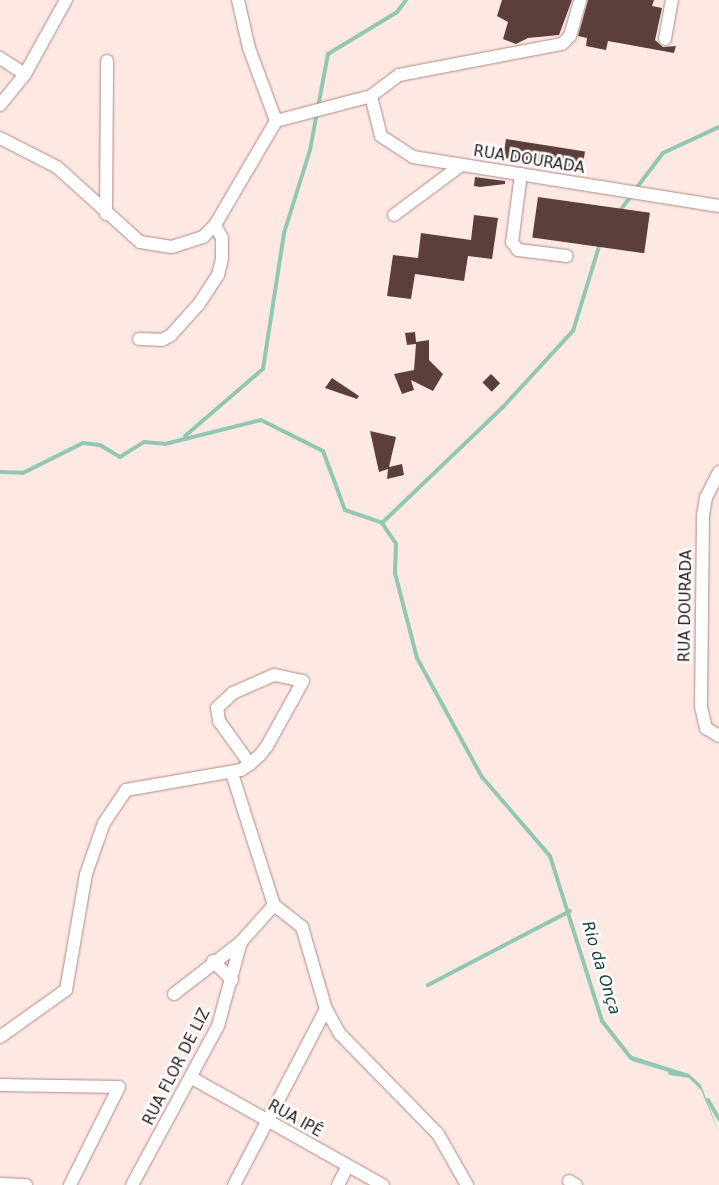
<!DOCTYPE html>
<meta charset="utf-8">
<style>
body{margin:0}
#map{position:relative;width:719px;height:1185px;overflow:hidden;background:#fee8e4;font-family:"DejaVu Sans",sans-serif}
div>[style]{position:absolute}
.water>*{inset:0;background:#92c8b3}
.stream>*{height:4px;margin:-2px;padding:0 2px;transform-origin:2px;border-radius:2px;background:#92c8b3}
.building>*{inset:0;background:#5c3f3a;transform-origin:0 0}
.roads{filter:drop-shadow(0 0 1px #ab8a84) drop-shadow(0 0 1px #ab8a84)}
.minor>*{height:12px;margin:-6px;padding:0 6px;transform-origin:6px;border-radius:6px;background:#fff}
span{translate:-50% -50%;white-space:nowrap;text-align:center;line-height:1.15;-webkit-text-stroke:5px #fff;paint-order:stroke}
.street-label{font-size:15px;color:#261917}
.water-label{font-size:16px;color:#184537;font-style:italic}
</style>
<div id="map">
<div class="water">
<div style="clip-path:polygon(603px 1021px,629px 1055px,689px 1074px,701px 1085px,719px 1133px,701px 1090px,689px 1078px,632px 1061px)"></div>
</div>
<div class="stream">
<div style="left:635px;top:190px;width:46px;rotate:-52.9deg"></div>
<div style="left:663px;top:153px;width:62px;rotate:-24.9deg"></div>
<div style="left:619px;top:212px;width:20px;rotate:-53deg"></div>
<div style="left:185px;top:436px;width:103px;rotate:-40.7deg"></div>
<div style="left:263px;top:369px;width:138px;rotate:-81.2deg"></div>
<div style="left:284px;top:233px;width:87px;rotate:-72.6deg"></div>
<div style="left:310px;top:150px;width:98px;rotate:-79.4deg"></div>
<div style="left:328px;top:54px;width:81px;rotate:-31.3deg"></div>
<div style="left:397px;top:12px;width:15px;rotate:-53deg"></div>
<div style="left:0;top:472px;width:23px;rotate:2deg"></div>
<div style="left:23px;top:473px;width:67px;rotate:-26.6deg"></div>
<div style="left:83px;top:443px;width:17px;rotate:7deg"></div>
<div style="left:100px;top:445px;width:23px;rotate:31deg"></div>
<div style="left:120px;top:457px;width:28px;rotate:-32deg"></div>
<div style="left:144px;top:442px;width:21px;rotate:5deg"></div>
<div style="left:165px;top:444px;width:99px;rotate:-14deg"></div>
<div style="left:261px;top:420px;width:69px;rotate:26.6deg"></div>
<div style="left:323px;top:451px;width:63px;rotate:69.6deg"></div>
<div style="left:345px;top:510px;width:39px;rotate:19deg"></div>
<div style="left:382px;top:523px;width:25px;rotate:56deg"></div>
<div style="left:396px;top:544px;width:29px;rotate:92deg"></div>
<div style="left:395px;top:573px;width:88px;rotate:75.5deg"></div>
<div style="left:417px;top:658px;width:136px;rotate:61.4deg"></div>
<div style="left:482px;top:777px;width:104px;rotate:49.3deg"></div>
<div style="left:550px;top:856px;width:173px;rotate:72.5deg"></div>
<div style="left:602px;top:1021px;width:47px;rotate:51.9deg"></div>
<div style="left:382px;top:523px;width:168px;rotate:-43.8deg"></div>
<div style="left:503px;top:407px;width:103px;rotate:-47.4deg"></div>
<div style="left:573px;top:331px;width:92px;rotate:-72.9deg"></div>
<div style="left:428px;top:985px;width:160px;rotate:-27.5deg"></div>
<div style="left:670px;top:1073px;width:18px;rotate:9deg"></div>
<div style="left:708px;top:1100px;width:22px;rotate:60deg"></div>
</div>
<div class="building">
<div style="clip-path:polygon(502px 0,572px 0,559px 35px,528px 38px,516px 44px,503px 39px,508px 22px,497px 16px)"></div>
<div style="clip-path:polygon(588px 0,654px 0,652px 6px,662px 8px,655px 40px,663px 47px,676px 46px,674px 53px,608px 41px,606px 50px,586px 46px,587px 38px,578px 36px)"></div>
<div style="left:506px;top:139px;width:80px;height:19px;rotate:9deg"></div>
<div style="clip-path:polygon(475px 177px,505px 181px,505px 184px,480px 187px,474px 186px)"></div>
<div style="left:538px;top:197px;width:113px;height:41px;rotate:8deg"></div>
<div style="clip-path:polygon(474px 215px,498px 218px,492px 259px,468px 256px,464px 281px,415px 274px,411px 299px,387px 296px,393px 255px,418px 258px,421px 233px,471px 240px)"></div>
<div style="clip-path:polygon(415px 332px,416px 342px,429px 340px,429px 360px,443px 374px,433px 391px,411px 380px,414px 390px,402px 394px,394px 374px,414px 370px,416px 344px,407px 345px,405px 333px)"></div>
<div style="left:491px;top:374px;width:13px;height:12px;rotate:45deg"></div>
<div style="clip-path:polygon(332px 378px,359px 396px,357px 399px,325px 388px)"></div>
<div style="clip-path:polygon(370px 431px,396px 437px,389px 467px,402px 464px,404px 475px,387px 479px,388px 469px,379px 472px)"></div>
</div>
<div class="roads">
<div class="minor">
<div style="left:238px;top:0;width:49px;rotate:77.1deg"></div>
<div style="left:249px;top:48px;width:78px;rotate:69.7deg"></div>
<div style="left:665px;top:39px;width:40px;rotate:-80deg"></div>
<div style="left:0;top:58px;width:30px;rotate:33deg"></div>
<div style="left:371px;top:96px;width:41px;rotate:76deg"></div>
<div style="left:381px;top:136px;width:38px;rotate:33deg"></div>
<div style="left:413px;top:157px;width:310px;rotate:9.1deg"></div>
<div style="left:371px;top:96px;width:35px;rotate:-37deg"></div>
<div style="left:399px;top:75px;width:166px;rotate:-10.8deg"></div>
<div style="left:562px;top:44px;width:11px;rotate:-45deg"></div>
<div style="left:570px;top:36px;width:37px;rotate:-74deg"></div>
<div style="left:0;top:105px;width:40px;rotate:-51deg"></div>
<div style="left:25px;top:74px;width:85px;rotate:-61deg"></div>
<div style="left:0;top:138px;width:64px;rotate:27deg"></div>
<div style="left:57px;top:167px;width:112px;rotate:42.1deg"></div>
<div style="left:140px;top:242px;width:32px;rotate:9deg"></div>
<div style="left:172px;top:247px;width:33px;rotate:-18deg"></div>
<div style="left:203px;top:237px;width:17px;rotate:-45deg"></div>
<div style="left:215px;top:225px;width:121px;rotate:-59.6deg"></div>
<div style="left:276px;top:121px;width:98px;rotate:-14.7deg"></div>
<div style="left:521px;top:174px;width:69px;rotate:97.5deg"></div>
<div style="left:512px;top:242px;width:10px;rotate:53deg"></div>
<div style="left:518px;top:250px;width:49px;rotate:7deg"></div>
<div style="left:106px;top:214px;width:153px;rotate:-89.6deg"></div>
<div style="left:394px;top:215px;width:82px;rotate:-36.6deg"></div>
<div style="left:139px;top:339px;width:23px;rotate:2deg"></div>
<div style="left:162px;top:340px;width:10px;rotate:-29deg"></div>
<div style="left:171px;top:335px;width:42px;rotate:-47.9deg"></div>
<div style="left:199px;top:304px;width:35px;rotate:-57deg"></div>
<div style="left:218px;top:275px;width:16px;rotate:-76deg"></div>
<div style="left:222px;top:259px;width:21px;rotate:-90deg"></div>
<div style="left:222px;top:238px;width:15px;rotate:-118deg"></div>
<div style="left:719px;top:472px;width:28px;rotate:117deg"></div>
<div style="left:706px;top:497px;width:18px;rotate:99deg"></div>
<div style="left:703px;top:515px;width:192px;rotate:90.6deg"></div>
<div style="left:701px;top:707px;width:22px;rotate:77deg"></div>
<div style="left:706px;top:728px;width:15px;rotate:32deg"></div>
<div style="left:274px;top:905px;width:36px;rotate:38deg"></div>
<div style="left:302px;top:927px;width:85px;rotate:73.7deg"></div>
<div style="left:326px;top:1009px;width:29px;rotate:61deg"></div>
<div style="left:340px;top:1034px;width:140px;rotate:45.6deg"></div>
<div style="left:438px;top:1134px;width:59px;rotate:60.4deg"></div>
<div style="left:213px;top:961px;width:27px;rotate:45deg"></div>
<div style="left:174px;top:994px;width:85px;rotate:-37.8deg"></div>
<div style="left:0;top:1037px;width:81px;rotate:-35.5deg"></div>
<div style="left:66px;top:990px;width:118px;rotate:-80.2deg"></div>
<div style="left:86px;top:874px;width:54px;rotate:-70.6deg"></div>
<div style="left:104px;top:823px;width:40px;rotate:-56deg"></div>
<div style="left:126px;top:790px;width:117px;rotate:-9.9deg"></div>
<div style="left:241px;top:770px;width:11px;rotate:-34deg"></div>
<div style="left:250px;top:764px;width:13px;rotate:-42deg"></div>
<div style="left:260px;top:755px;width:11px;rotate:-52deg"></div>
<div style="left:267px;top:746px;width:74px;rotate:-61deg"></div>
<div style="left:303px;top:681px;width:30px;rotate:-168deg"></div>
<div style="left:274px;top:675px;width:45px;rotate:156.3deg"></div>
<div style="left:233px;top:693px;width:22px;rotate:137deg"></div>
<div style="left:217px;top:708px;width:13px;rotate:81deg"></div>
<div style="left:219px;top:721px;width:53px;rotate:54.2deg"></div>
<div style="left:192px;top:1078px;width:219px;rotate:29.3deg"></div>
<div style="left:0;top:1085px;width:119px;rotate:1deg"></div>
<div style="left:119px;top:1087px;width:110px;rotate:116.6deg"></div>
<div style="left:569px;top:1181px;width:8px;rotate:30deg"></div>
<div style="left:0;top:1184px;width:26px;rotate:2deg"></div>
<div style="left:132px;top:1185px;width:181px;rotate:-61.6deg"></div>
<div style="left:218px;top:1026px;width:87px;rotate:-74.7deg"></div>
<div style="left:241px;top:942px;width:50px;rotate:-48.3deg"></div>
<div style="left:274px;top:905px;width:139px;rotate:-107.7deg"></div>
<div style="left:234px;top:1185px;width:199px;rotate:-62.4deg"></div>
<div style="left:338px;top:1185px;width:20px;rotate:-63deg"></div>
</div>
</div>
<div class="street-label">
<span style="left:529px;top:160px;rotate:9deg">RUA DOURADA</span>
<span style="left:686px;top:606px;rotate:-89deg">RUA DOURADA</span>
<span style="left:177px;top:1067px;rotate:-63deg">RUA FLOR DE LIZ</span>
<span style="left:295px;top:1119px;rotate:29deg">RUA IPÊ</span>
</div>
<div class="water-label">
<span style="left:601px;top:968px;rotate:73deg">Rio da Onça</span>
</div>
</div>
